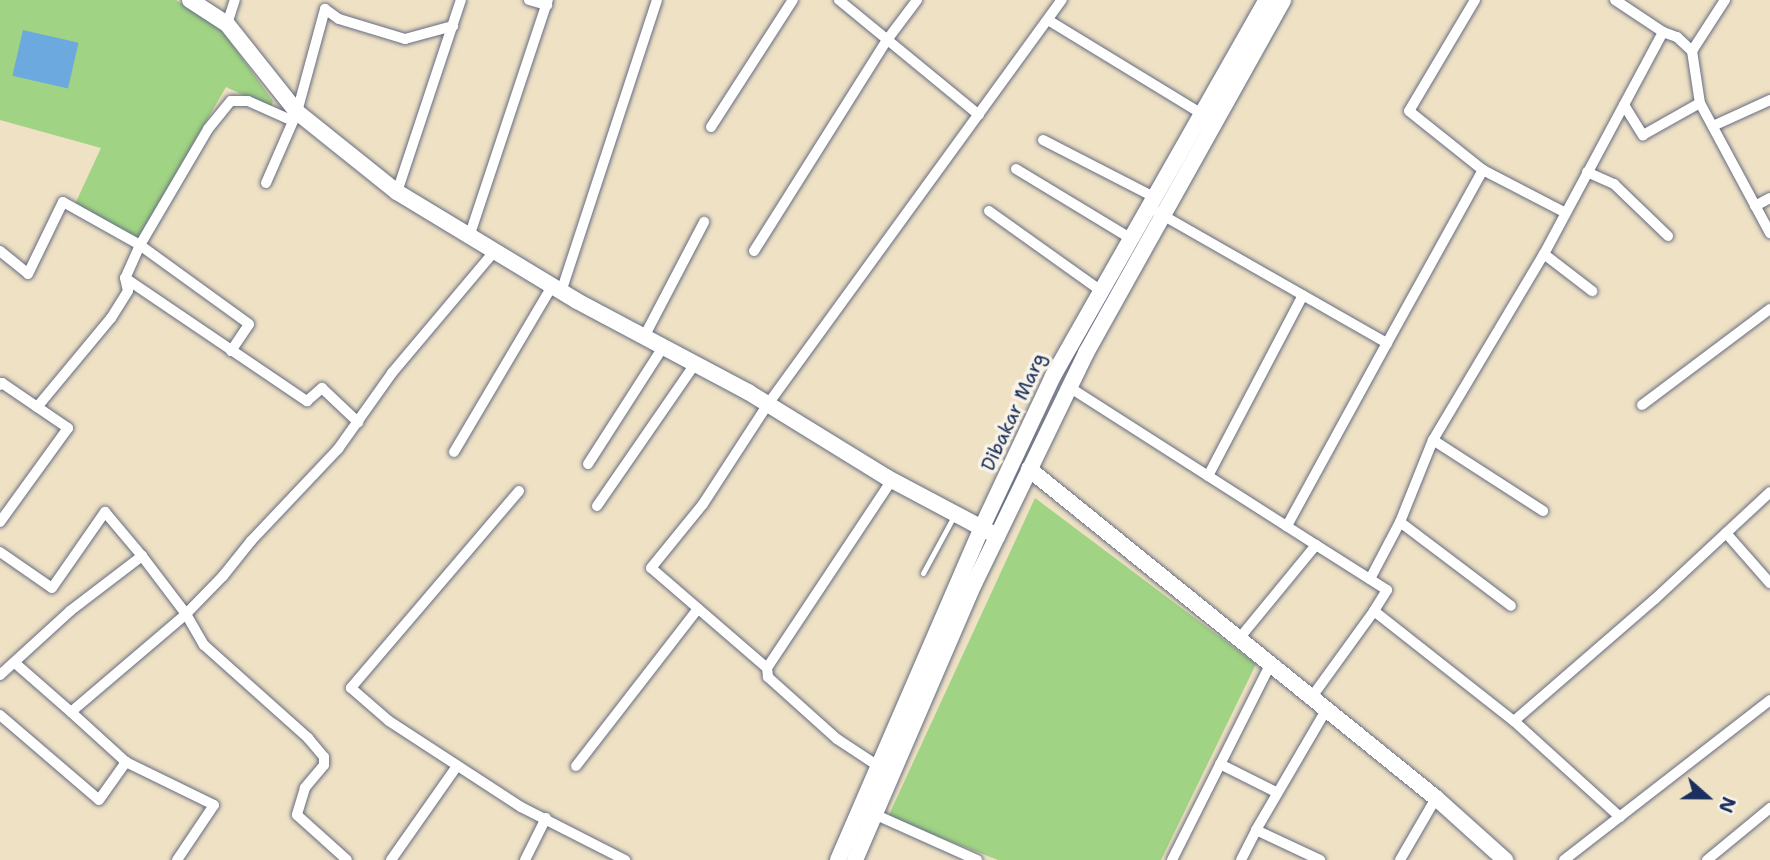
<!DOCTYPE html>
<style>
body{margin:0}
#map{position:relative;width:1770px;height:860px;overflow:hidden;background:#efe1c4;font-family:"Shantell Sans",sans-serif}
div>[style]{position:absolute}
.green>*{inset:0;background:#a0d383}
.water>*{inset:0;background:#6ca9de;transform-origin:0 0}
.roads{filter:drop-shadow(0 0 2px #656d82) drop-shadow(0 0 2px #656d82)}
.lane>*{height:5px;margin:-2.5px;padding:0 2.5px;transform-origin:2.5px;border-radius:2.5px;background:#fff}
.street>*{height:10px;margin:-5px;padding:0 5px;transform-origin:5px;border-radius:5px;background:#fff}
.secondary>*{height:16px;margin:-8px;padding:0 8px;transform-origin:8px;border-radius:8px;background:#fff}
span{translate:-50% -50%;white-space:nowrap;text-align:center;line-height:1.15;-webkit-text-stroke:7px #f7f3e8;paint-order:stroke}
.street-label{font-size:19px;color:#1b2f5e}
.north{position:absolute;left:1672px;top:762px;width:70px;height:70px;-webkit-text-stroke:5px #f7f3e8;paint-order:stroke;rotate:111deg;font-size:19px;font-weight:700;line-height:28px;text-align:center;color:#1b2f5e}
.north::after{content:'';display:block;margin:auto;width:24px;height:32px;background:#1b2f5e;clip-path:polygon(50% 0,100% 100%,50% 72%,0 100%)}
</style>
<div id="map">
<div class="green">
<div style="clip-path:polygon(0 0,176px 0,221px 29px,273px 101px,271px 108px,226px 87px,138px 239px,75px 204px,101px 148px,0 120px)"></div>
<div style="clip-path:polygon(1035px 498px,1256px 664px,1161px 860px,998px 860px,888px 817px)"></div>
</div>
<div class="water">
<div style="left:23px;top:30px;width:57px;height:47px;rotate:13deg"></div>
</div>
<div class="roads">
<div class="lane">
<div style="left:923px;top:573px;width:65px;rotate:-61.5deg"></div>
</div>
<div class="street">
<div style="left:529px;top:0;width:19px;rotate:16deg"></div>
<div style="left:839px;top:0;width:181px;rotate:39.4deg"></div>
<div style="left:1475px;top:0;width:129px;rotate:120.7deg"></div>
<div style="left:1409px;top:111px;width:95px;rotate:38.6deg"></div>
<div style="left:1615px;top:0;width:58px;rotate:33.7deg"></div>
<div style="left:1663px;top:32px;width:15px;rotate:20deg"></div>
<div style="left:1677px;top:37px;width:21px;rotate:43deg"></div>
<div style="left:1692px;top:51px;width:53px;rotate:81.3deg"></div>
<div style="left:1700px;top:103px;width:148px;rotate:61.7deg"></div>
<div style="left:1048px;top:20px;width:180px;rotate:31.4deg"></div>
<div style="left:227px;top:24px;width:25px;rotate:-72deg"></div>
<div style="left:1692px;top:51px;width:61px;rotate:-57.1deg"></div>
<div style="left:1624px;top:105px;width:36px;rotate:58deg"></div>
<div style="left:1643px;top:135px;width:65px;rotate:-29.3deg"></div>
<div style="left:1713px;top:126px;width:63px;rotate:-24.5deg"></div>
<div style="left:711px;top:127px;width:151px;rotate:-57.2deg"></div>
<div style="left:1043px;top:140px;width:125px;rotate:27.2deg"></div>
<div style="left:1016px;top:169px;width:133px;rotate:31.2deg"></div>
<div style="left:1587px;top:172px;width:30px;rotate:24deg"></div>
<div style="left:1614px;top:184px;width:75px;rotate:43.9deg"></div>
<div style="left:266px;top:183px;width:77px;rotate:-66.4deg"></div>
<div style="left:297px;top:112px;width:107px;rotate:-74.8deg"></div>
<div style="left:325px;top:9px;width:17px;rotate:36deg"></div>
<div style="left:339px;top:19px;width:69px;rotate:16.9deg"></div>
<div style="left:405px;top:39px;width:50px;rotate:-15.2deg"></div>
<div style="left:397px;top:192px;width:202px;rotate:-71.6deg"></div>
<div style="left:1755px;top:206px;width:17px;rotate:-28deg"></div>
<div style="left:989px;top:211px;width:138px;rotate:35.5deg"></div>
<div style="left:1157px;top:212px;width:265px;rotate:29.7deg"></div>
<div style="left:1387px;top:343px;width:209px;rotate:118.7deg"></div>
<div style="left:469px;top:237px;width:250px;rotate:-71.6deg"></div>
<div style="left:0;top:251px;width:36px;rotate:39deg"></div>
<div style="left:28px;top:274px;width:80px;rotate:-64.1deg"></div>
<div style="left:63px;top:202px;width:88px;rotate:29.2deg"></div>
<div style="left:140px;top:245px;width:36px;rotate:114deg"></div>
<div style="left:125px;top:278px;width:13px;rotate:77deg"></div>
<div style="left:128px;top:291px;width:32px;rotate:122deg"></div>
<div style="left:111px;top:318px;width:116px;rotate:129.7deg"></div>
<div style="left:754px;top:251px;width:249px;rotate:-57.8deg"></div>
<div style="left:887px;top:40px;width:50px;rotate:-53.1deg"></div>
<div style="left:1544px;top:254px;width:61px;rotate:37.6deg"></div>
<div style="left:125px;top:278px;width:220px;rotate:34.1deg"></div>
<div style="left:307px;top:401px;width:20px;rotate:-41deg"></div>
<div style="left:322px;top:388px;width:50px;rotate:43.4deg"></div>
<div style="left:561px;top:292px;width:307px;rotate:-71.8deg"></div>
<div style="left:644px;top:337px;width:130px;rotate:-62.4deg"></div>
<div style="left:1387px;top:343px;width:198px;rotate:-61deg"></div>
<div style="left:1483px;top:170px;width:93px;rotate:27.4deg"></div>
<div style="left:231px;top:351px;width:32px;rotate:-56deg"></div>
<div style="left:249px;top:324px;width:135px;rotate:-144.1deg"></div>
<div style="left:140px;top:245px;width:134px;rotate:-59.6deg"></div>
<div style="left:208px;top:129px;width:36px;rotate:-51deg"></div>
<div style="left:231px;top:101px;width:17px"></div>
<div style="left:248px;top:101px;width:49px;rotate:24deg"></div>
<div style="left:0;top:385px;width:3px;rotate:-45deg"></div>
<div style="left:2px;top:383px;width:80px;rotate:34.3deg"></div>
<div style="left:68px;top:428px;width:116px;rotate:125.9deg"></div>
<div style="left:1069px;top:387px;width:293px;rotate:32.6deg"></div>
<div style="left:1316px;top:545px;width:123px;rotate:129.4deg"></div>
<div style="left:1642px;top:405px;width:160px;rotate:-36.9deg"></div>
<div style="left:1433px;top:440px;width:131px;rotate:32.8deg"></div>
<div style="left:454px;top:452px;width:193px;rotate:-59.4deg"></div>
<div style="left:588px;top:464px;width:139px;rotate:-57.3deg"></div>
<div style="left:1208px;top:476px;width:204px;rotate:-62.3deg"></div>
<div style="left:519px;top:491px;width:259px;rotate:130.5deg"></div>
<div style="left:351px;top:688px;width:50px;rotate:41deg"></div>
<div style="left:389px;top:721px;width:158px;rotate:33.1deg"></div>
<div style="left:521px;top:807px;width:117px;rotate:27deg"></div>
<div style="left:597px;top:506px;width:173px;rotate:-55.4deg"></div>
<div style="left:1400px;top:522px;width:139px;rotate:37.1deg"></div>
<div style="left:1726px;top:533px;width:67px;rotate:48.7deg"></div>
<div style="left:1316px;top:545px;width:84px;rotate:32.4deg"></div>
<div style="left:1387px;top:590px;width:25px;rotate:122deg"></div>
<div style="left:0;top:552px;width:63px;rotate:34.7deg"></div>
<div style="left:52px;top:588px;width:93px;rotate:-55.1deg"></div>
<div style="left:105px;top:512px;width:57px;rotate:49.9deg"></div>
<div style="left:1370px;top:579px;width:64px;rotate:-62.2deg"></div>
<div style="left:1400px;top:522px;width:88px;rotate:-68.1deg"></div>
<div style="left:1433px;top:440px;width:217px;rotate:-59.2deg"></div>
<div style="left:1544px;top:254px;width:252px;rotate:-61.8deg"></div>
<div style="left:15px;top:663px;width:74px;rotate:41.2deg"></div>
<div style="left:767px;top:668px;width:226px;rotate:-56.4deg"></div>
<div style="left:0;top:675px;width:95px;rotate:-42.4deg"></div>
<div style="left:70px;top:611px;width:91px;rotate:-37.4deg"></div>
<div style="left:142px;top:556px;width:73px;rotate:52.8deg"></div>
<div style="left:186px;top:614px;width:36px;rotate:60deg"></div>
<div style="left:204px;top:645px;width:140px;rotate:41.8deg"></div>
<div style="left:308px;top:738px;width:25px;rotate:50deg"></div>
<div style="left:324px;top:757px;width:8px;rotate:90deg"></div>
<div style="left:324px;top:765px;width:30px;rotate:130deg"></div>
<div style="left:305px;top:788px;width:28px;rotate:107deg"></div>
<div style="left:297px;top:815px;width:67px;rotate:42deg"></div>
<div style="left:1311px;top:698px;width:107px;rotate:-54.1deg"></div>
<div style="left:1374px;top:611px;width:178px;rotate:38.2deg"></div>
<div style="left:1514px;top:721px;width:186px;rotate:-40.9deg"></div>
<div style="left:1655px;top:599px;width:157px;rotate:-42.9deg"></div>
<div style="left:0;top:715px;width:130px;rotate:40.6deg"></div>
<div style="left:99px;top:800px;width:47px;rotate:-54.6deg"></div>
<div style="left:1514px;top:721px;width:143px;rotate:42.2deg"></div>
<div style="left:1220px;top:764px;width:63px;rotate:26.6deg"></div>
<div style="left:576px;top:766px;width:199px;rotate:-52.2deg"></div>
<div style="left:878px;top:766px;width:49px;rotate:-146.6deg"></div>
<div style="left:837px;top:739px;width:93px;rotate:-138.1deg"></div>
<div style="left:768px;top:677px;width:9px;rotate:-96deg"></div>
<div style="left:767px;top:668px;width:153px;rotate:-139.2deg"></div>
<div style="left:651px;top:568px;width:82px;rotate:-50.9deg"></div>
<div style="left:703px;top:504px;width:119px;rotate:-57deg"></div>
<div style="left:768px;top:404px;width:500px;rotate:-54deg"></div>
<div style="left:874px;top:814px;width:113px;rotate:24.1deg"></div>
<div style="left:1256px;top:830px;width:139px;rotate:-59.7deg"></div>
<div style="left:177px;top:860px;width:66px;rotate:-56.1deg"></div>
<div style="left:214px;top:805px;width:98px;rotate:-154deg"></div>
<div style="left:126px;top:762px;width:74px;rotate:-137.7deg"></div>
<div style="left:71px;top:712px;width:151px;rotate:-40.4deg"></div>
<div style="left:186px;top:614px;width:53px;rotate:-45.8deg"></div>
<div style="left:223px;top:576px;width:45px;rotate:-51.3deg"></div>
<div style="left:251px;top:541px;width:127px;rotate:-46.6deg"></div>
<div style="left:338px;top:449px;width:93px;rotate:-54.6deg"></div>
<div style="left:392px;top:373px;width:158px;rotate:-49.9deg"></div>
<div style="left:391px;top:860px;width:115px;rotate:-54.9deg"></div>
<div style="left:525px;top:860px;width:47px;rotate:-63.4deg"></div>
<div style="left:1172px;top:860px;width:218px;rotate:-63.3deg"></div>
<div style="left:1241px;top:860px;width:34px;rotate:-63deg"></div>
<div style="left:1256px;top:830px;width:71px;rotate:25.1deg"></div>
<div style="left:1400px;top:860px;width:72px;rotate:-59.9deg"></div>
<div style="left:1564px;top:860px;width:261px;rotate:-37.8deg"></div>
<div style="left:1707px;top:860px;width:82px;rotate:-39.5deg"></div>
</div>
<div class="secondary">
<div style="left:190px;top:0;width:44px;rotate:33deg"></div>
<div style="left:227px;top:24px;width:112px;rotate:51.5deg"></div>
<div style="left:297px;top:112px;width:128px;rotate:38.7deg"></div>
<div style="left:397px;top:192px;width:210px;rotate:31.2deg"></div>
<div style="left:577px;top:301px;width:194px;rotate:28deg"></div>
<div style="left:748px;top:392px;width:162px;rotate:31.6deg"></div>
<div style="left:886px;top:477px;width:126px;rotate:28deg"></div>
<div style="left:1029px;top:469px;width:523px;rotate:38.95deg"></div>
<div style="left:1436px;top:798px;width:93px;rotate:41.9deg"></div>
<div style="left:838px;top:860px;width:363px;rotate:-66.6deg"></div>
<div style="left:982px;top:527px;width:167px;rotate:-64.8deg"></div>
<div style="left:1053px;top:376px;width:433px;rotate:-60.4deg"></div>
<div style="left:855px;top:860px;width:301px;rotate:-66.7deg"></div>
<div style="left:974px;top:584px;width:257px;rotate:-64.1deg"></div>
<div style="left:1086px;top:353px;width:404px;rotate:-60.8deg"></div>
</div>
</div>
<div class="street-label">
<span style="left:1014px;top:412px;rotate:-65deg">Dibakar Marg</span>
</div>
<div class="north">N</div>
</div>
